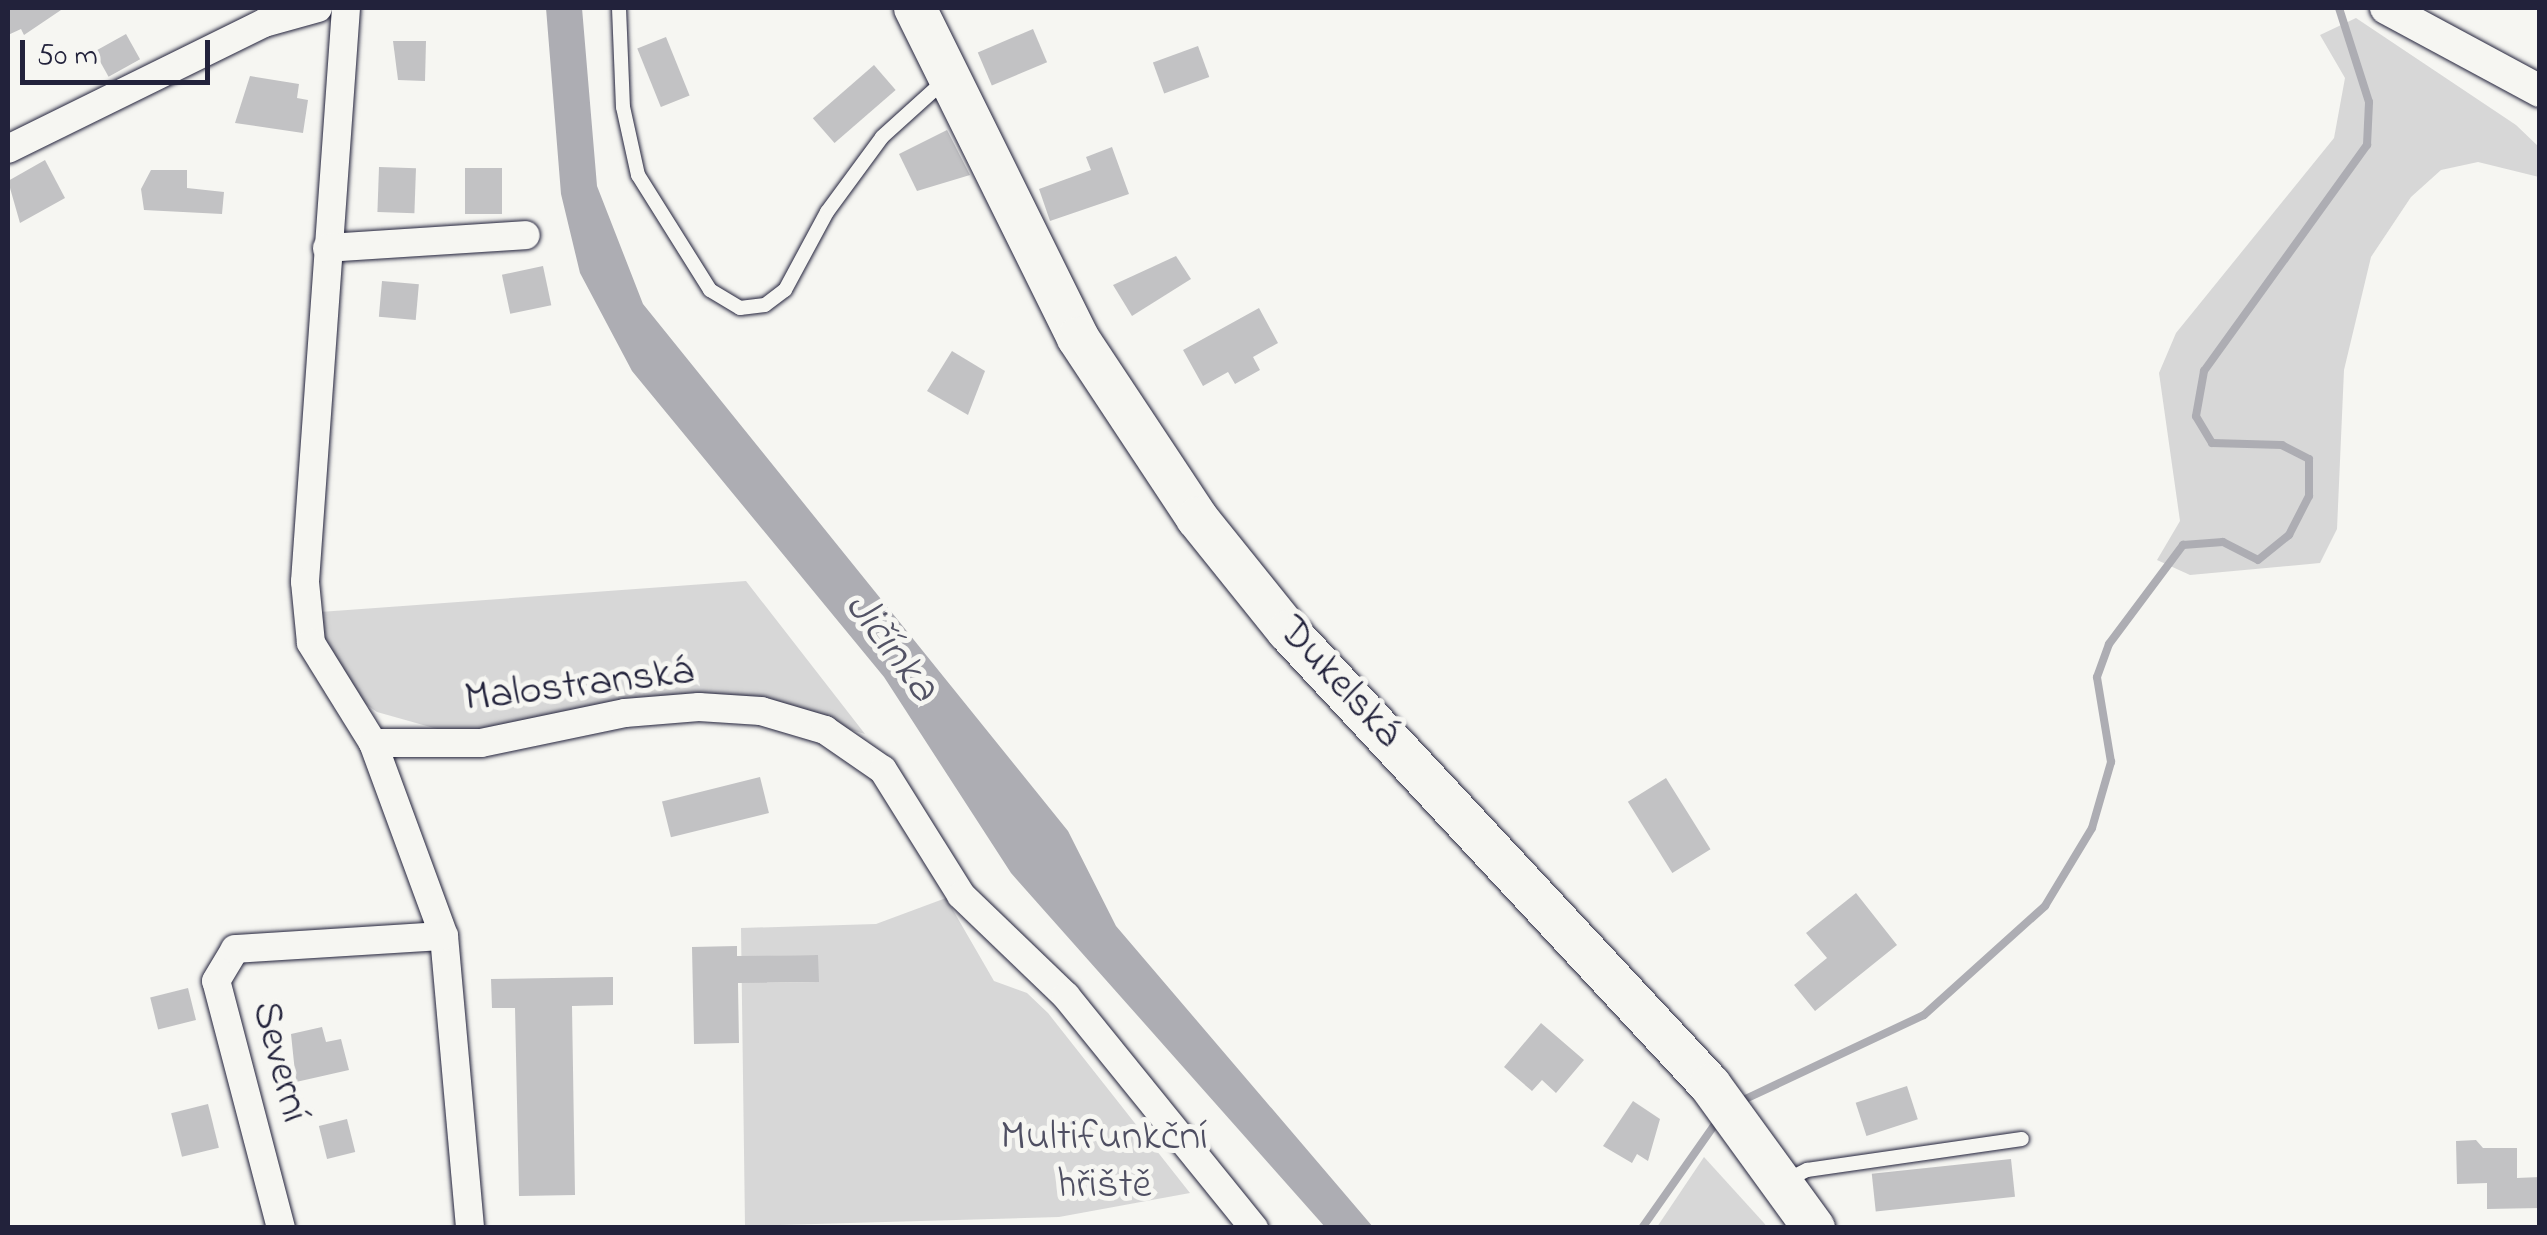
<!DOCTYPE html>
<meta charset="utf-8">
<style>
body{margin:0}
#map{position:relative;width:2547px;height:1235px;overflow:hidden;background:#f6f6f2;font-family:"Indie Flower",sans-serif}
div>[style]{position:absolute}
.green>*{inset:0;background:#d7d7d7}
.water>*{inset:0;background:#adadb3}
.stream>*{height:8px;margin:-4px;padding:0 4px;transform-origin:4px;border-radius:4px;background:#adadb3}
.building>*{inset:0;background:#c2c2c4;transform-origin:0 0}
.roads{filter:drop-shadow(0 0 2px #22223b) drop-shadow(0 0 2px #22223b)}
.service>*{height:14px;margin:-7px;padding:0 7px;transform-origin:7px;border-radius:7px;background:#f6f6f2}
.minor>*{height:28px;margin:-14px;padding:0 14px;transform-origin:14px;border-radius:14px;background:#f6f6f2}
.tertiary>*{height:32px;margin:-16px;padding:0 16px;transform-origin:16px;border-radius:16px;background:#f6f6f2}
.primary>*{height:42px;margin:-21px;padding:0 21px;transform-origin:21px;border-radius:21px;background:#f6f6f2}
span{translate:-50% -50%;white-space:nowrap;text-align:center;line-height:1.15;-webkit-text-stroke:10px #f6f6f2;paint-order:stroke}
.street-label{font-size:42px;color:#22223b}
.park-label{font-size:42px;color:#4f4f62}
.water-label{font-size:45px;color:#535365;font-style:italic}
.frame{position:absolute;inset:0;border:10px solid #22223b;pointer-events:none}
.scale{position:absolute;left:20px;top:40px;width:190px;height:45px;box-sizing:border-box;border:5px solid #22223b;border-top:0;padding-left:12px;font-size:30px;line-height:35px;white-space:nowrap;color:#22223b;-webkit-text-stroke:8px #f6f6f2;paint-order:stroke}
</style>
<div id="map">
<div class="green">
<div style="clip-path:polygon(2356px 18px,2516px 125px,2539px 147px,2539px 177px,2478px 162px,2441px 170px,2411px 197px,2371px 257px,2344px 370px,2337px 529px,2320px 563px,2190px 575px,2157px 560px,2180px 521px,2159px 373px,2176px 333px,2334px 138px,2345px 78px,2320px 35px)"></div>
<div style="clip-path:polygon(746px 581px,865px 734px,761px 704px,448px 732px,377px 712px,350px 693px,320px 642px,320px 612px)"></div>
<div style="clip-path:polygon(evenodd,946px 898px,994px 981px,1027px 993px,1048px 1013px,1190px 1193px,1059px 1217px,745px 1226px,741px 928px,876px 924px,946px 898px,818px 955px,818px 982px,767px 983px,766px 956px,818px 955px)"></div>
<div style="clip-path:polygon(1704px 1157px,1764px 1223px,1767px 1227px,1657px 1227px)"></div>
</div>
<div class="water">
<div style="clip-path:polygon(546px 8px,582px 8px,597px 186px,643px 304px,1068px 831px,1116px 926px,1373px 1227px,1325px 1227px,1011px 873px,884px 677px,632px 371px,580px 273px,561px 194px)"></div>
</div>
<div class="stream">
<div style="left:1739px;top:1102px;width:204px;rotate:-25.2deg"></div>
<div style="left:1924px;top:1015px;width:163px;rotate:-42deg"></div>
<div style="left:2045px;top:906px;width:91px;rotate:-58.9deg"></div>
<div style="left:2092px;top:828px;width:69px;rotate:-73.9deg"></div>
<div style="left:2111px;top:762px;width:86px;rotate:-99.4deg"></div>
<div style="left:2097px;top:677px;width:35px;rotate:-70deg"></div>
<div style="left:2109px;top:644px;width:124px;rotate:-53.2deg"></div>
<div style="left:2183px;top:545px;width:40px;rotate:-4.3deg"></div>
<div style="left:2223px;top:542px;width:39px;rotate:27deg"></div>
<div style="left:2258px;top:560px;width:40px;rotate:-39deg"></div>
<div style="left:2289px;top:535px;width:44px;rotate:-62.9deg"></div>
<div style="left:2309px;top:496px;width:37px;rotate:-90deg"></div>
<div style="left:2309px;top:459px;width:30px;rotate:-153deg"></div>
<div style="left:2282px;top:445px;width:70px;rotate:-178.4deg"></div>
<div style="left:2212px;top:443px;width:31px;rotate:-121deg"></div>
<div style="left:2196px;top:416px;width:46px;rotate:-79.9deg"></div>
<div style="left:2204px;top:371px;width:279px;rotate:-54.2deg"></div>
<div style="left:2367px;top:145px;width:43px;rotate:-87.3deg"></div>
<div style="left:2369px;top:102px;width:99px;rotate:-107.7deg"></div>
<div style="left:1642px;top:1228px;width:132px;rotate:-54.9deg"></div>
</div>
<div class="building">
<div style="clip-path:polygon(8px 8px,64px 8px,24px 35px,21px 29px,8px 35px)"></div>
<div style="left:1033px;top:29px;width:36px;height:60px;rotate:67deg"></div>
<div style="left:126px;top:34px;width:29px;height:36px;rotate:61deg"></div>
<div style="left:666px;top:37px;width:63px;height:31px;rotate:68deg"></div>
<div style="clip-path:polygon(393px 41px,426px 41px,425px 81px,398px 80px)"></div>
<div style="left:1198px;top:46px;width:33px;height:48px;rotate:70deg"></div>
<div style="left:874px;top:65px;width:33px;height:81px;rotate:49deg"></div>
<div style="clip-path:polygon(250px 76px,299px 84px,297px 98px,308px 100px,303px 133px,235px 123px)"></div>
<div style="clip-path:polygon(947px 130px,970px 175px,917px 191px,899px 154px)"></div>
<div style="clip-path:polygon(1112px 147px,1129px 194px,1050px 221px,1039px 189px,1091px 170px,1086px 157px)"></div>
<div style="clip-path:polygon(45px 160px,65px 198px,20px 223px,8px 181px)"></div>
<div style="left:379px;top:167px;width:37px;height:45px;rotate:2deg"></div>
<div style="left:465px;top:168px;width:37px;height:46px"></div>
<div style="clip-path:polygon(151px 170px,187px 170px,187px 188px,224px 192px,222px 214px,144px 210px,141px 189px)"></div>
<div style="clip-path:polygon(1176px 256px,1191px 279px,1132px 316px,1113px 285px)"></div>
<div style="left:543px;top:266px;width:40px;height:42px;rotate:78deg"></div>
<div style="left:382px;top:281px;width:37px;height:36px;rotate:5deg"></div>
<div style="clip-path:polygon(1259px 308px,1278px 343px,1253px 357px,1260px 370px,1235px 384px,1228px 372px,1203px 386px,1183px 350px)"></div>
<div style="clip-path:polygon(952px 351px,985px 371px,968px 415px,927px 391px)"></div>
<div style="left:760px;top:777px;width:37px;height:101px;rotate:76deg"></div>
<div style="left:1666px;top:778px;width:84px;height:45px;rotate:58deg"></div>
<div style="clip-path:polygon(1856px 893px,1897px 945px,1815px 1011px,1794px 985px,1827px 958px,1806px 933px)"></div>
<div style="clip-path:polygon(737px 946px,737px 956px,818px 955px,819px 982px,738px 983px,739px 1043px,694px 1044px,692px 947px)"></div>
<div style="clip-path:polygon(613px 977px,613px 1005px,572px 1006px,575px 1195px,519px 1196px,515px 1008px,492px 1008px,491px 979px)"></div>
<div style="left:188px;top:988px;width:33px;height:39px;rotate:76deg"></div>
<div style="clip-path:polygon(1541px 1023px,1584px 1060px,1556px 1093px,1542px 1080px,1532px 1091px,1504px 1067px)"></div>
<div style="clip-path:polygon(322px 1027px,326px 1042px,341px 1039px,349px 1070px,296px 1082px,291px 1034px)"></div>
<div style="left:1907px;top:1086px;width:35px;height:54px;rotate:72deg"></div>
<div style="clip-path:polygon(1633px 1101px,1660px 1119px,1648px 1161px,1637px 1154px,1632px 1163px,1603px 1146px)"></div>
<div style="left:208px;top:1104px;width:45px;height:38px;rotate:76deg"></div>
<div style="left:347px;top:1119px;width:34px;height:29px;rotate:76deg"></div>
<div style="clip-path:polygon(2476px 1140px,2483px 1148px,2517px 1148px,2517px 1178px,2540px 1177px,2540px 1208px,2487px 1209px,2487px 1183px,2457px 1184px,2456px 1141px)"></div>
<div style="left:2011px;top:1159px;width:38px;height:140px;rotate:84deg"></div>
</div>
<div class="roads">
<div class="service">
<div style="left:619px;top:8px;width:99px;rotate:87.7deg"></div>
<div style="left:623px;top:107px;width:70px;rotate:77.6deg"></div>
<div style="left:638px;top:175px;width:136px;rotate:57.9deg"></div>
<div style="left:710px;top:290px;width:35px;rotate:31deg"></div>
<div style="left:740px;top:308px;width:25px;rotate:-7deg"></div>
<div style="left:765px;top:305px;width:25px;rotate:-37deg"></div>
<div style="left:785px;top:290px;width:89px;rotate:-61.7deg"></div>
<div style="left:827px;top:212px;width:93px;rotate:-53.7deg"></div>
<div style="left:882px;top:137px;width:85px;rotate:-42.1deg"></div>
<div style="left:1785px;top:1181px;width:25px;rotate:-27deg"></div>
<div style="left:1807px;top:1170px;width:217px;rotate:-8.2deg"></div>
</div>
<div class="minor">
<div style="left:346px;top:8px;width:575px;rotate:94.09deg"></div>
<div style="left:305px;top:582px;width:61px;rotate:84.4deg"></div>
<div style="left:311px;top:643px;width:118px;rotate:58.2deg"></div>
<div style="left:373px;top:743px;width:206px;rotate:69.8deg"></div>
<div style="left:444px;top:936px;width:293px;rotate:84.9deg"></div>
<div style="left:8px;top:149px;width:285px;rotate:-26.2deg"></div>
<div style="left:264px;top:23px;width:56px;rotate:-15.5deg"></div>
<div style="left:327px;top:248px;width:199px;rotate:-3.7deg"></div>
<div style="left:373px;top:743px;width:108px"></div>
<div style="left:481px;top:743px;width:147px;rotate:-11.8deg"></div>
<div style="left:625px;top:713px;width:74px;rotate:-4.6deg"></div>
<div style="left:699px;top:707px;width:62px;rotate:3.7deg"></div>
<div style="left:761px;top:711px;width:67px;rotate:16.5deg"></div>
<div style="left:825px;top:730px;width:70px;rotate:34.6deg"></div>
<div style="left:883px;top:770px;width:147px;rotate:58deg"></div>
<div style="left:961px;top:895px;width:146px;rotate:43.9deg"></div>
<div style="left:1066px;top:996px;width:299px;rotate:51deg"></div>
<div style="left:281px;top:1228px;width:255px;rotate:-104.7deg"></div>
<div style="left:216px;top:981px;width:37px;rotate:-59deg"></div>
<div style="left:235px;top:949px;width:209px;rotate:-3.6deg"></div>
</div>
<div class="tertiary">
<div style="left:2386px;top:8px;width:175px;rotate:28.3deg"></div>
</div>
<div class="primary">
<div style="left:915px;top:8px;width:368px;rotate:63.7deg"></div>
<div style="left:1078px;top:338px;width:216px;rotate:56.5deg"></div>
<div style="left:1197px;top:518px;width:145px;rotate:51.2deg"></div>
<div style="left:1288px;top:631px;width:620px;rotate:47.09deg"></div>
<div style="left:1710px;top:1085px;width:177px;rotate:54deg"></div>
</div>
</div>
<div class="street-label">
<span style="left:1339px;top:683px;rotate:47deg">Dukelská</span>
<span style="left:579px;top:686px;rotate:-7deg">Malostranská</span>
<span style="left:279px;top:1062px;rotate:75deg">Severní</span>
</div>
<div class="park-label">
<span style="left:1104px;top:1162px">Multifunkční<br>hřiště</span>
</div>
<div class="water-label">
<span style="left:890px;top:648px;rotate:53deg">Jičínka</span>
</div>
<div class="frame"></div>
<div class="scale">50 m</div>
</div>
